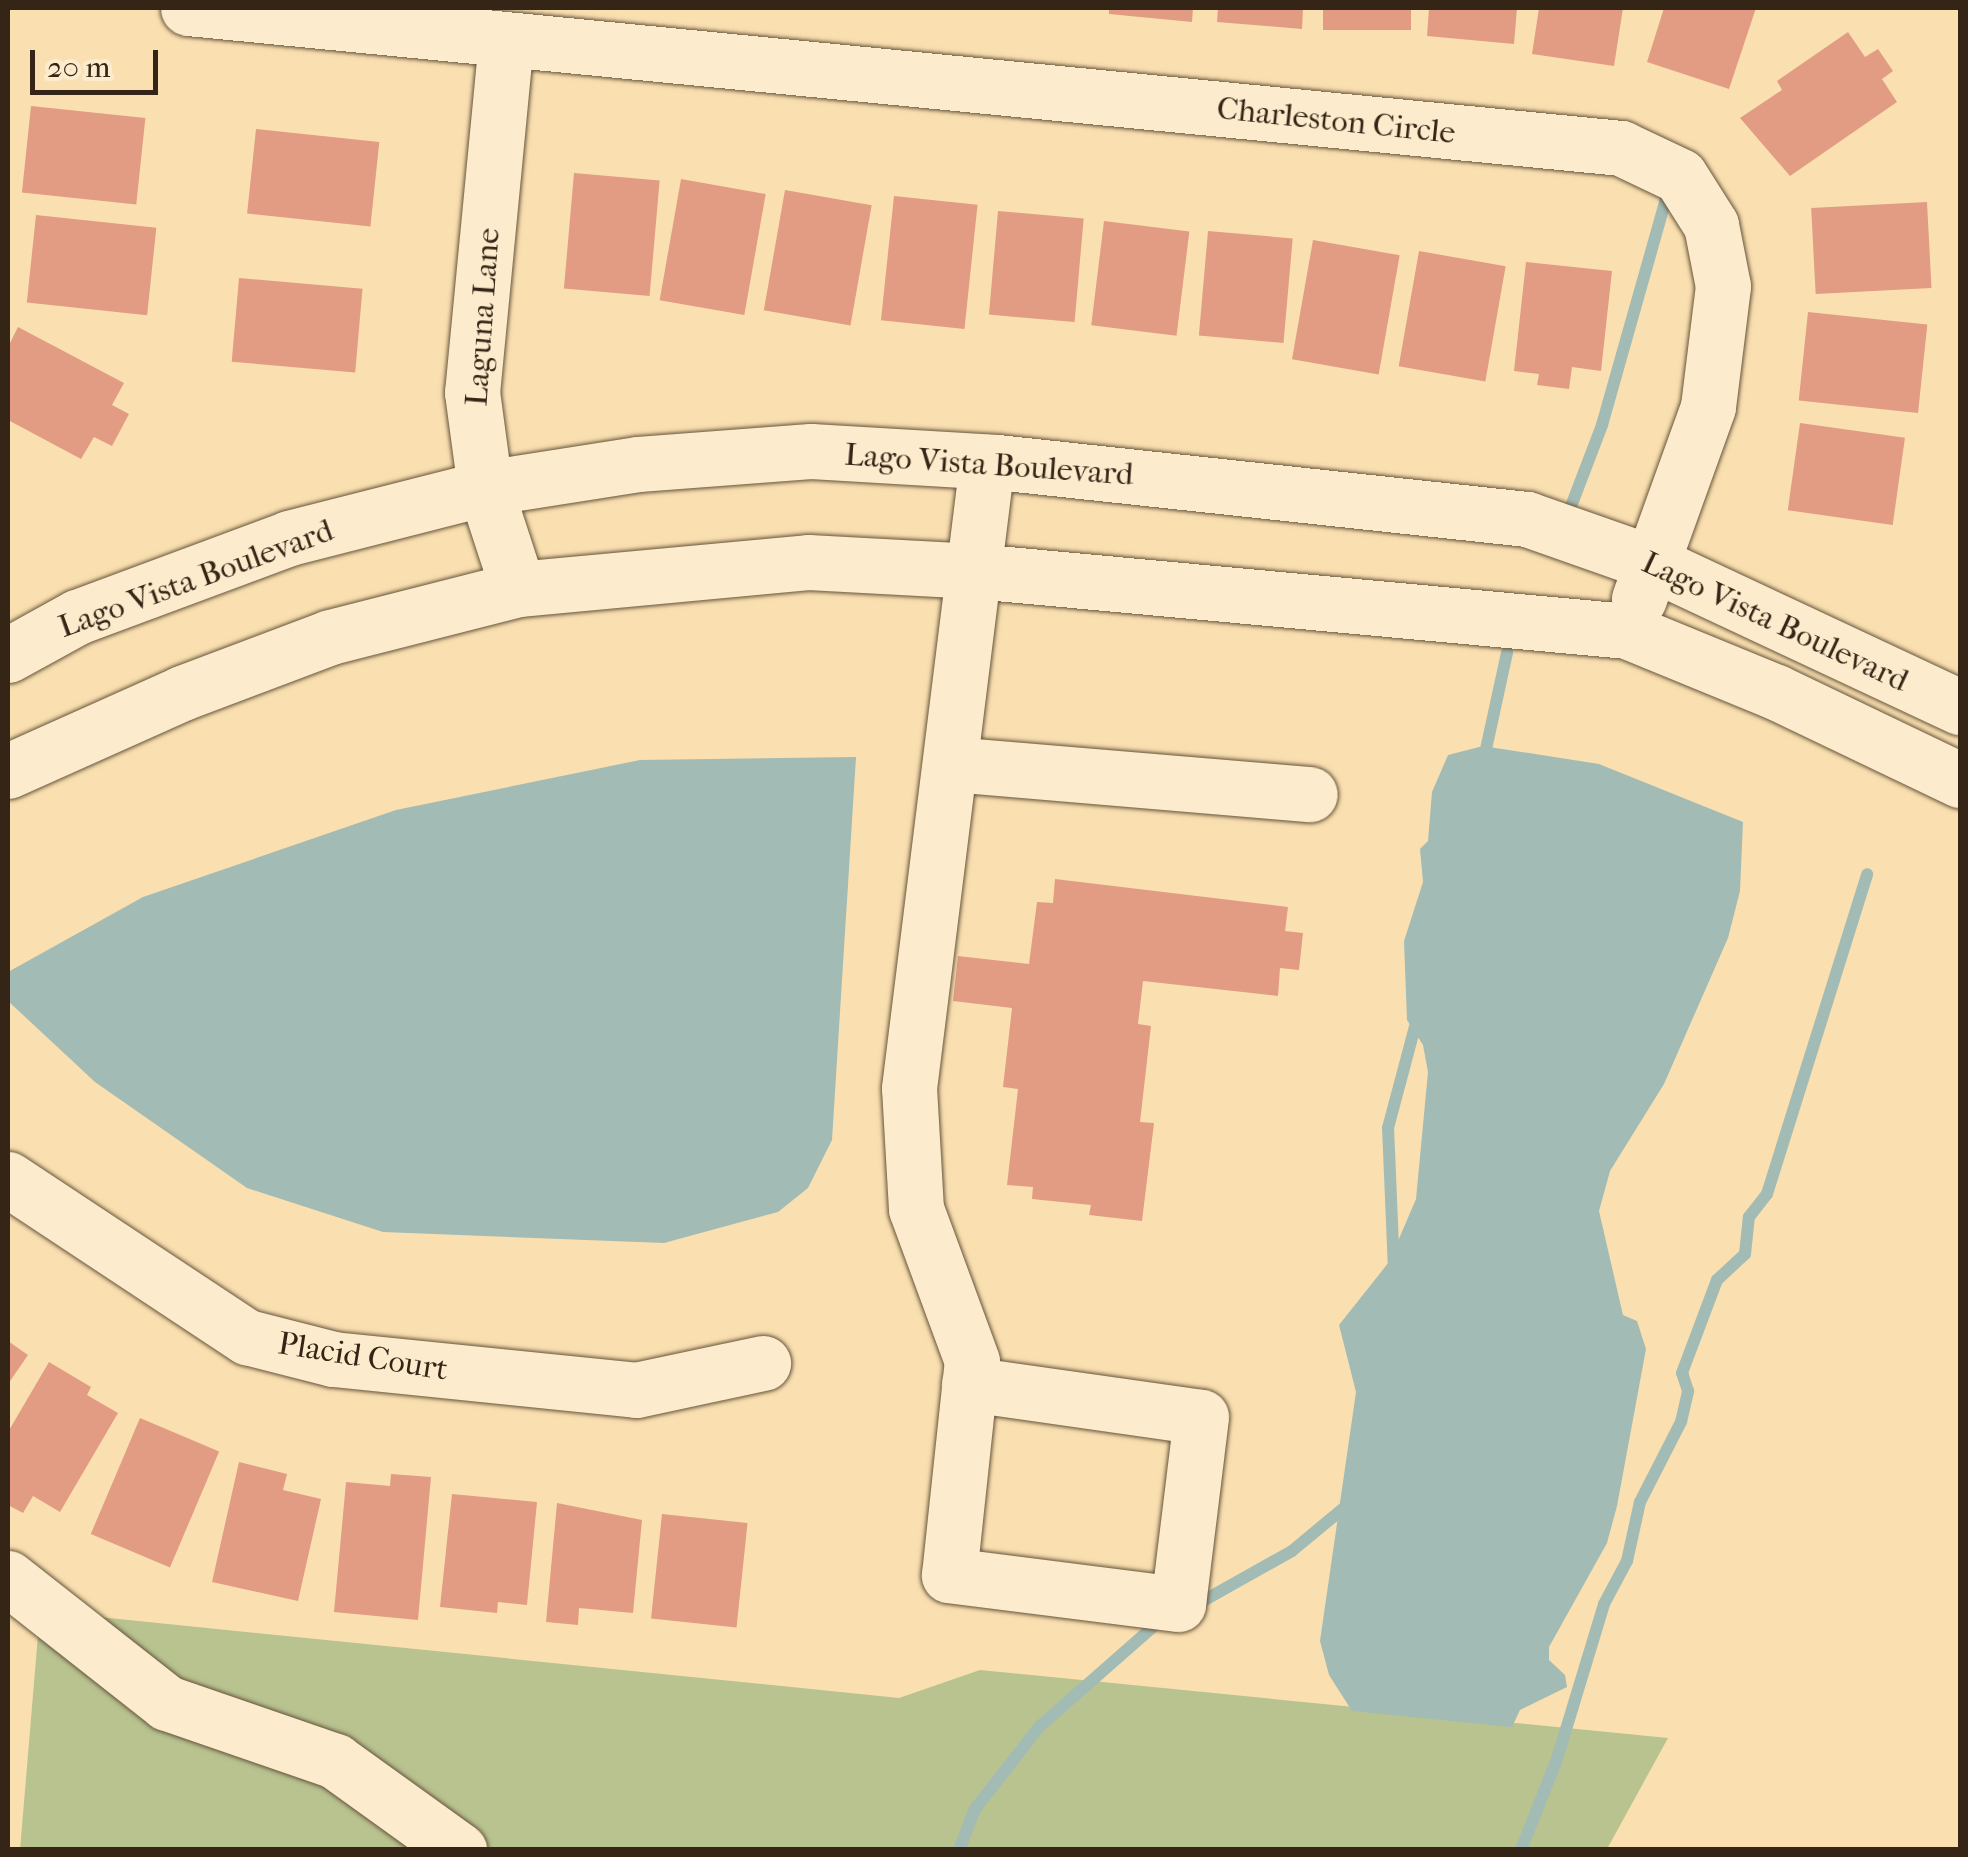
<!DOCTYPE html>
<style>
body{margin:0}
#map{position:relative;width:1968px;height:1857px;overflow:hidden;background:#fae0b0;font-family:"IM FELL French Canon",serif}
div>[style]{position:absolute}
.green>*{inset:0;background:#b8c390}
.water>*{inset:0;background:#a2bbb5}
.stream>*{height:12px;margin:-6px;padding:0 6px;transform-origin:6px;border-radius:6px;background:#a2bbb5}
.building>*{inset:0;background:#e29c83;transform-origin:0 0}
.roads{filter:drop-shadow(0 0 2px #66543c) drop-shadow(0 0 2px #66543c)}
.minor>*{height:55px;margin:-27.5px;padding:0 27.5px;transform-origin:27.5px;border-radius:27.5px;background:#fcebcc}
span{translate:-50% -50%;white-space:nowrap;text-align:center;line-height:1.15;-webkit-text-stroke:8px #fcebcc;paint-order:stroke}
.street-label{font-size:32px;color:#352516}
.frame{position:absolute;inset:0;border:10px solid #352516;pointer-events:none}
.scale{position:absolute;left:30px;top:50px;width:128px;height:45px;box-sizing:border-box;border:5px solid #352516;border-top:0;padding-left:12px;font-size:30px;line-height:35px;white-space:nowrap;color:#352516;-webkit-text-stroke:8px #fcebcc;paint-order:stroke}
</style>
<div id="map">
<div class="green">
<div style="clip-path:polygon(40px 1611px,899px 1698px,980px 1670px,1668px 1738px,1607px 1849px,20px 1850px)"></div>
</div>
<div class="water">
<div style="clip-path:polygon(1483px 746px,1599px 764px,1743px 822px,1740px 891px,1728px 938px,1664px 1084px,1610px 1171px,1599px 1211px,1623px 1315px,1637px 1321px,1646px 1349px,1617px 1506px,1607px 1543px,1549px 1647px,1549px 1660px,1565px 1675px,1567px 1687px,1520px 1710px,1512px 1727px,1352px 1711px,1329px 1675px,1320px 1641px,1356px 1392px,1339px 1325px,1389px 1262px,1416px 1199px,1428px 1072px,1423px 1045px,1407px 1020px,1404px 941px,1423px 882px,1420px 849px,1428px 841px,1432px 792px,1448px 755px)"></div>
<div style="clip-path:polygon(856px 757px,832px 1140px,808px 1188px,778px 1212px,664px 1243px,383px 1232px,247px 1188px,95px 1082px,8px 1001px,8px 972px,143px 897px,396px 810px,640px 760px)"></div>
</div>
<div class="stream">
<div style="left:1570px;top:509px;width:90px;rotate:-69.1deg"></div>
<div style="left:1602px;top:425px;width:243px;rotate:-74.2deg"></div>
<div style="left:1483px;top:763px;width:113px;rotate:-77.7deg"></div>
<div style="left:1394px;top:1270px;width:142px;rotate:-92.4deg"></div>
<div style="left:1388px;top:1128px;width:117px;rotate:-75.1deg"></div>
<div style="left:1194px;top:1606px;width:112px;rotate:-29.3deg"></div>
<div style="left:1292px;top:1551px;width:77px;rotate:-39.7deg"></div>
<div style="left:959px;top:1850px;width:44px;rotate:-68.7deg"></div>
<div style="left:975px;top:1809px;width:104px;rotate:-52deg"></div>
<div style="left:1039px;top:1727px;width:164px;rotate:-41.3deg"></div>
<div style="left:1521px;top:1850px;width:98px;rotate:-68.4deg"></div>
<div style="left:1557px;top:1759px;width:162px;rotate:-73.1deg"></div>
<div style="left:1604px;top:1604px;width:49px;rotate:-61.9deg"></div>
<div style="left:1627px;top:1561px;width:60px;rotate:-77.6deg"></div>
<div style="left:1640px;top:1502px;width:90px;rotate:-62.9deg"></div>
<div style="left:1681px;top:1422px;width:32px;rotate:-77deg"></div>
<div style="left:1688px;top:1391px;width:19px;rotate:-108deg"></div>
<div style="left:1682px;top:1373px;width:99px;rotate:-69.4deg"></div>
<div style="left:1717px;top:1280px;width:38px;rotate:-43deg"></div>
<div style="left:1745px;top:1254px;width:37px;rotate:-84deg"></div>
<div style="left:1749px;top:1217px;width:29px;rotate:-52deg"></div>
<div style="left:1767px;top:1194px;width:335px;rotate:-72.6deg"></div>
</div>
<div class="building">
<div style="clip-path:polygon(1109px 8px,1193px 8px,1192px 22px,1109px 14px)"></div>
<div style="clip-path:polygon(1218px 8px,1303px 8px,1302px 29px,1217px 22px)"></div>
<div style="left:1323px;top:8px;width:88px;height:22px"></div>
<div style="clip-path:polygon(1429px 8px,1517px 8px,1514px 44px,1427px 36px)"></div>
<div style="clip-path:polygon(1539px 8px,1623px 8px,1614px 66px,1532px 54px)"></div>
<div style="clip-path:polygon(1664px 8px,1756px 8px,1729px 89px,1647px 62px)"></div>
<div style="clip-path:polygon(1848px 32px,1865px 57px,1878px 49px,1893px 71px,1882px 79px,1897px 102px,1790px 176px,1740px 118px,1782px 90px,1777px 81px)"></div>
<div style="left:31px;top:106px;width:115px;height:87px;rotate:6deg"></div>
<div style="left:256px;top:129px;width:124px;height:85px;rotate:6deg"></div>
<div style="left:574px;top:173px;width:86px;height:116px;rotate:5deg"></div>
<div style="left:681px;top:179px;width:86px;height:123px;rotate:10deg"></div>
<div style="left:785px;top:190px;width:88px;height:122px;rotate:10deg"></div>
<div style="left:894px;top:196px;width:84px;height:125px;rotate:6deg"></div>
<div style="left:1927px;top:202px;width:86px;height:116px;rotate:87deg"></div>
<div style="left:998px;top:211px;width:86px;height:104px;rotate:5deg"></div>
<div style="left:36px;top:215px;width:121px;height:88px;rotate:6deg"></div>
<div style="left:1104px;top:221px;width:86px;height:105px;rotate:7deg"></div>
<div style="left:1208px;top:231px;width:85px;height:105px;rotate:5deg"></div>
<div style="left:1313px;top:240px;width:88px;height:121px;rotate:10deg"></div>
<div style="left:1419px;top:251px;width:88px;height:117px;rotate:10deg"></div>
<div style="clip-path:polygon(1526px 262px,1612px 271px,1601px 371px,1572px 367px,1569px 389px,1537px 385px,1539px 374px,1514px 371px)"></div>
<div style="left:239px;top:278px;width:124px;height:84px;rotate:5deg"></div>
<div style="left:1808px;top:312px;width:120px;height:89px;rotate:6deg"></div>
<div style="clip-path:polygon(18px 327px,124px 383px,112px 405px,129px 414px,112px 446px,94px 437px,81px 459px,8px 420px,8px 347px)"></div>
<div style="left:1800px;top:423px;width:106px;height:88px;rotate:8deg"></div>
<div style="clip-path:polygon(1055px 879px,1288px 907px,1285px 931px,1303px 933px,1299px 970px,1280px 968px,1278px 996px,1143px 981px,1138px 1024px,1151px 1026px,1140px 1122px,1154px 1123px,1142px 1221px,1089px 1215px,1091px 1205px,1032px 1199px,1033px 1187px,1007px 1185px,1018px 1089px,1003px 1087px,1012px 1008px,953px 1001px,958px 956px,1029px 964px,1037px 902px,1053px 903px)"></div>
<div style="clip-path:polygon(8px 1341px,28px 1355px,8px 1384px)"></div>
<div style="clip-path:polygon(49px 1362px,91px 1387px,87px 1395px,118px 1413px,60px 1512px,33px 1496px,23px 1513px,8px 1505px,8px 1432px)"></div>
<div style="left:140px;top:1418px;width:86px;height:126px;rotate:23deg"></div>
<div style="clip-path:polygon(239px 1462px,287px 1474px,283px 1490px,321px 1499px,298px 1601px,212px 1582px)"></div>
<div style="clip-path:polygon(391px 1474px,431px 1477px,418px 1620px,334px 1612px,346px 1482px,390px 1486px)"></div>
<div style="clip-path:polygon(452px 1494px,537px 1502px,527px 1605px,498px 1602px,497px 1613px,440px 1607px)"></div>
<div style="clip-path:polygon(557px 1503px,642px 1520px,633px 1613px,579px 1608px,578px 1625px,546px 1622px)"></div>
<div style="left:662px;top:1514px;width:86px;height:105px;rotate:6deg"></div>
</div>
<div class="roads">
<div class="minor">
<div style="left:188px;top:8px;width:1440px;rotate:5.58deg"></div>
<div style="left:1621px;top:148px;width:65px;rotate:25.4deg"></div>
<div style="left:1680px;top:176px;width:58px;rotate:57.7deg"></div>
<div style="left:1711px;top:225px;width:62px;rotate:78.9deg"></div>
<div style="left:1723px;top:286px;width:122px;rotate:97.1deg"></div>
<div style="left:1708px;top:407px;width:204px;rotate:109.8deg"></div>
<div style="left:506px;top:40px;width:354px;rotate:95.5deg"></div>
<div style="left:472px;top:392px;width:97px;rotate:82.3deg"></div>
<div style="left:485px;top:488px;width:106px;rotate:71.9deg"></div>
<div style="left:8px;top:655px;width:79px;rotate:-28.8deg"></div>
<div style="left:77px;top:617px;width:226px;rotate:-20.4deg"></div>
<div style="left:289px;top:538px;width:202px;rotate:-14.3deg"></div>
<div style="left:485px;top:488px;width:155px;rotate:-8.9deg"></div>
<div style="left:638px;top:464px;width:173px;rotate:-4.3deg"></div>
<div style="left:811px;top:451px;width:186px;rotate:3.4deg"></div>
<div style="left:997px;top:462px;width:533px;rotate:6.14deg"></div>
<div style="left:1527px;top:519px;width:133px;rotate:19.4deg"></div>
<div style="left:1652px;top:563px;width:340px;rotate:25.1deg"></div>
<div style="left:950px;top:764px;width:361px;rotate:4.8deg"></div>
<div style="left:8px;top:771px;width:191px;rotate:-24.1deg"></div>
<div style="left:182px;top:693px;width:158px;rotate:-20.7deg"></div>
<div style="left:330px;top:637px;width:194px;rotate:-14.3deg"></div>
<div style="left:518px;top:589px;width:291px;rotate:-5.3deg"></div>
<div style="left:808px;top:562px;width:167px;rotate:3.1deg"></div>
<div style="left:975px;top:571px;width:655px;rotate:5.26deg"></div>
<div style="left:1627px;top:631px;width:161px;rotate:22.3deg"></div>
<div style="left:1776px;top:692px;width:204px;rotate:25.6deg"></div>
<div style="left:8px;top:1179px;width:287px;rotate:33.5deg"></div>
<div style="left:247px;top:1337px;width:89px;rotate:14.3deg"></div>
<div style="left:333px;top:1359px;width:305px;rotate:5.8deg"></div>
<div style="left:636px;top:1390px;width:130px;rotate:-12deg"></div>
<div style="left:969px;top:1384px;width:234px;rotate:8.1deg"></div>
<div style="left:1201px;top:1417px;width:188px;rotate:97deg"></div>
<div style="left:1178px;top:1604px;width:231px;rotate:-172.8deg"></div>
<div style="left:949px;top:1575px;width:215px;rotate:-83.9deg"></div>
<div style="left:972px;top:1361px;width:162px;rotate:-110.2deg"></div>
<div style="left:916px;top:1209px;width:121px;rotate:-93.3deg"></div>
<div style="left:909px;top:1088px;width:631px;rotate:-82.9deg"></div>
<div style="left:8px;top:1578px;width:202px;rotate:38.2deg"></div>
<div style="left:167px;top:1703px;width:178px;rotate:19deg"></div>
<div style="left:335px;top:1761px;width:153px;rotate:35.7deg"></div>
</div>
</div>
<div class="street-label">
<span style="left:1336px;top:121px;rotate:6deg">Charleston Circle</span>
<span style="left:483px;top:317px;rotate:-86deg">Laguna Lane</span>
<span style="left:989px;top:465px;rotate:4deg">Lago Vista Boulevard</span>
<span style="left:196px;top:579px;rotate:-20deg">Lago Vista Boulevard</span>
<span style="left:1775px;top:622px;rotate:25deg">Lago Vista Boulevard</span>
<span style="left:363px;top:1357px;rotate:9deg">Placid Court</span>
</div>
<div class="frame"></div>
<div class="scale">20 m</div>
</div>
